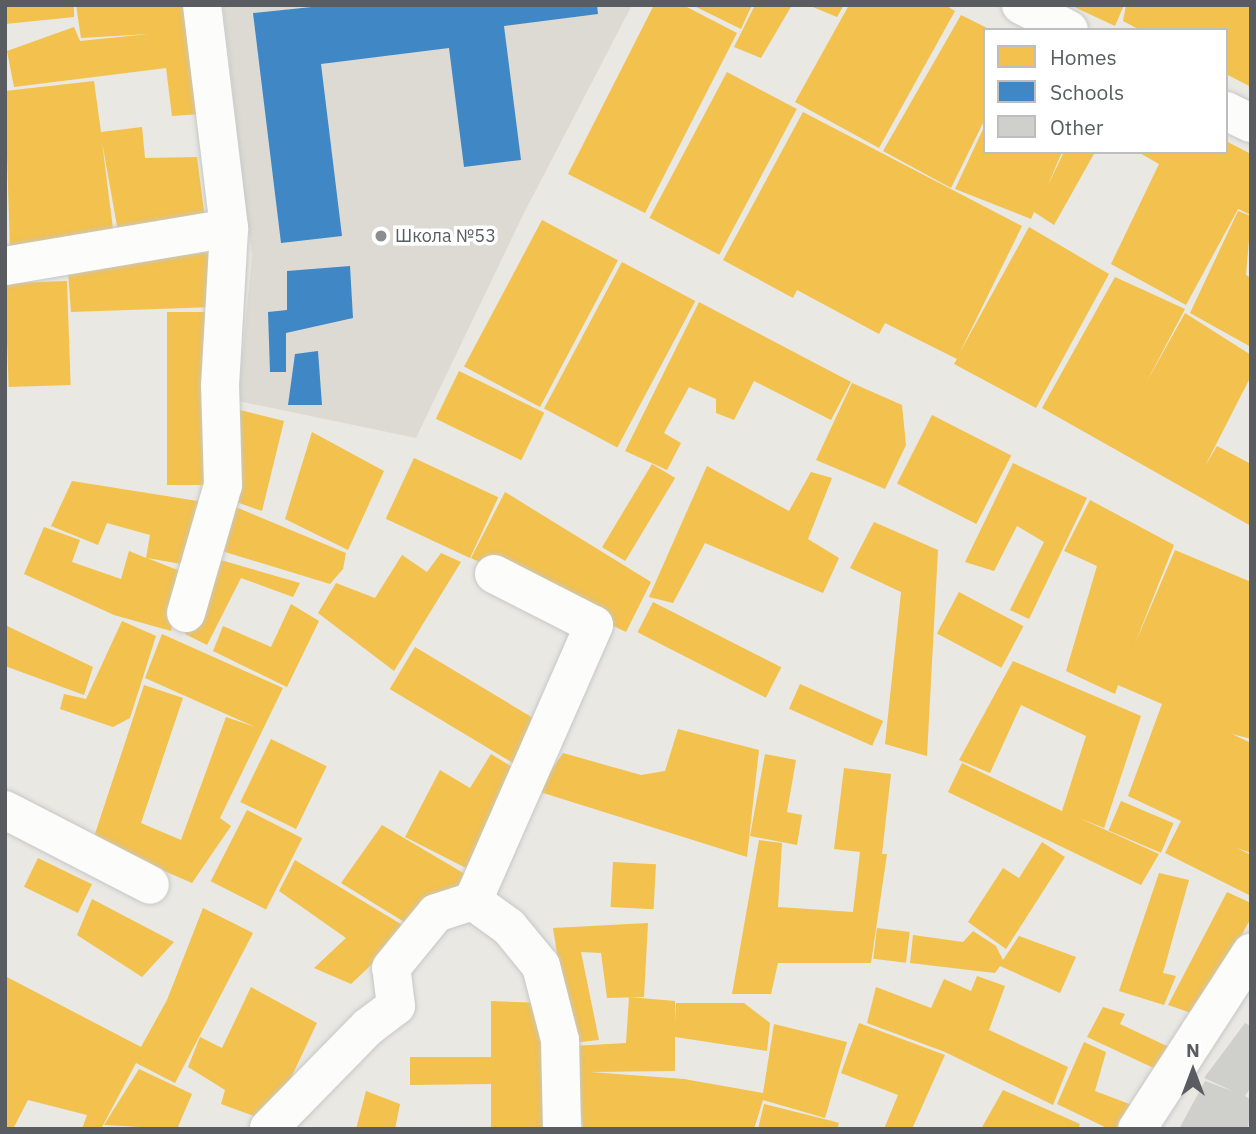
<!DOCTYPE html>
<meta charset="utf-8">
<style>
body{margin:0}
#map{position:relative;width:1256px;height:1134px;overflow:hidden;background:#e9e8e3;font-family:"IBM Plex Sans",sans-serif}
div>[style]{position:absolute}
.education>*{inset:0;background:#dcdad3}
.homes>*{inset:0;background:#f2c14e;transform-origin:0 0}
.schools>*{inset:0;background:#3f88c5}
.building>*{inset:0;background:#cfcfcc}
.roads{filter:drop-shadow(0 0 2px #c6c7c6) drop-shadow(0 0 2px #c6c7c6)}
.minor>*{height:38px;margin:-19px;padding:0 19px;transform-origin:19px;border-radius:19px;background:#fcfcfb}
.dots>*{width:19px;height:19px;translate:-50% -50%;box-sizing:border-box;border:4px solid #fff;border-radius:50%}
span{translate:-50% -50%;white-space:nowrap;text-align:center;line-height:1.15;-webkit-text-stroke:7px #fff;paint-order:stroke}
.poi-label{font-size:18px;color:#595c61}
.left{translate:0 -50%;text-align:left}
.frame{position:absolute;inset:0;border:7px solid #595c61;pointer-events:none}
.legend{position:absolute;left:983px;top:28px;width:245px;height:126px;box-sizing:border-box;background:#fff;border:2px solid #bdbec0;margin:0;padding:9px 12px;list-style:none;font-size:21px;color:#595c61}
.legend li{display:flex;align-items:center;gap:14px;height:35px}
.legend b{width:35px;border:2px solid #bdbec0}
.north{position:absolute;left:1158px;top:1036px;width:70px;height:70px;-webkit-text-stroke:5px #fff;paint-order:stroke;rotate:0deg;font-size:19px;font-weight:700;line-height:28px;text-align:center;color:#595c61}
.north::after{content:'';display:block;margin:auto;width:24px;height:32px;background:#595c61;clip-path:polygon(50% 0,100% 100%,50% 72%,0 100%)}
</style>
<div id="map">
<div class="education">
<div style="clip-path:polygon(223px 5px,632px 5px,522px 217px,416px 438px,238px 401px,252px 256px)"></div>
</div>
<div class="homes">
<div style="clip-path:polygon(5px 5px,74px 5px,74px 17px,5px 24px)"></div>
<div style="clip-path:polygon(76px 5px,188px 5px,201px 114px,172px 116px,166px 68px,14px 87px,7px 51px,74px 27px,80px 41px,149px 34px,81px 38px)"></div>
<div style="clip-path:polygon(654px 5px,683px 5px,737px 33px,645px 213px,568px 174px)"></div>
<div style="clip-path:polygon(692px 5px,752px 5px,741px 29px)"></div>
<div style="clip-path:polygon(755px 5px,792px 5px,761px 58px,734px 47px)"></div>
<div style="clip-path:polygon(808px 5px,844px 5px,837px 17px)"></div>
<div style="clip-path:polygon(849px 5px,945px 5px,955px 11px,879px 148px,795px 102px)"></div>
<div style="clip-path:polygon(1070px 5px,1124px 5px,1115px 26px)"></div>
<div style="clip-path:polygon(1126px 5px,1251px 5px,1251px 87px,1226px 74px,1226px 30px,1140px 30px,1123px 21px)"></div>
<div style="clip-path:polygon(961px 15px,991px 30px,985px 30px,985px 119px,951px 188px,883px 151px)"></div>
<div style="left:727px;top:72px;width:79px;height:165px;rotate:28deg"></div>
<div style="clip-path:polygon(94px 81px,101px 132px,142px 127px,145px 158px,197px 157px,205px 219px,119px 237px,102px 142px,113px 229px,10px 251px,5px 91px)"></div>
<div style="clip-path:polygon(803px 112px,1022px 226px,959px 354px,1029px 227px,1109px 274px,1036px 408px,954px 364px,957px 359px,885px 323px,879px 334px,797px 290px,793px 298px,723px 260px)"></div>
<div style="clip-path:polygon(985px 125px,985px 152px,1062px 152px,1047px 187px,1064px 152px,1095px 152px,1054px 225px,1034px 212px,1031px 219px,955px 189px)"></div>
<div style="clip-path:polygon(1226px 141px,1251px 154px,1251px 215px,1238px 209px,1186px 305px,1111px 264px,1159px 164px,1138px 152px,1226px 152px)"></div>
<div style="clip-path:polygon(1238px 211px,1251px 216px,1246px 275px,1251px 278px,1251px 347px,1190px 313px)"></div>
<div style="left:542px;top:220px;width:86px;height:166px;rotate:28deg"></div>
<div style="clip-path:polygon(209px 252px,214px 307px,71px 312px,68px 271px)"></div>
<div style="left:622px;top:262px;width:83px;height:166px;rotate:28deg"></div>
<div style="clip-path:polygon(1115px 277px,1185px 309px,1146px 383px,1185px 313px,1251px 355px,1251px 376px,1205px 466px,1217px 446px,1251px 464px,1251px 526px,1042px 408px)"></div>
<div style="left:67px;top:281px;width:104px;height:62px;rotate:88deg"></div>
<div style="clip-path:polygon(699px 302px,851px 382px,831px 420px,754px 381px,734px 420px,716px 413px,716px 399px,689px 387px,664px 433px,681px 443px,667px 470px,625px 451px)"></div>
<div style="left:167px;top:312px;width:50px;height:173px"></div>
<div style="left:459px;top:371px;width:95px;height:53px;rotate:26deg"></div>
<div style="clip-path:polygon(852px 383px,902px 405px,906px 445px,885px 489px,816px 460px)"></div>
<div style="clip-path:polygon(228px 407px,284px 421px,262px 511px,228px 499px)"></div>
<div style="left:932px;top:415px;width:89px;height:77px;rotate:27deg"></div>
<div style="clip-path:polygon(312px 432px,384px 471px,348px 550px,285px 519px)"></div>
<div style="left:414px;top:458px;width:93px;height:67px;rotate:25deg"></div>
<div style="clip-path:polygon(1013px 463px,1087px 498px,1029px 619px,1010px 610px,1044px 542px,1017px 526px,994px 571px,965px 562px)"></div>
<div style="left:652px;top:464px;width:27px;height:97px;rotate:31deg"></div>
<div style="clip-path:polygon(707px 466px,789px 511px,811px 472px,832px 478px,808px 539px,839px 558px,823px 593px,705px 543px,673px 603px,649px 597px)"></div>
<div style="clip-path:polygon(72px 481px,204px 502px,193px 566px,147px 558px,185px 573px,171px 631px,114px 615px,24px 574px,44px 527px,80px 540px,72px 562px,121px 579px,129px 551px,146px 558px,150px 535px,107px 523px,98px 545px,51px 526px)"></div>
<div style="clip-path:polygon(505px 492px,651px 582px,626px 632px,471px 558px)"></div>
<div style="clip-path:polygon(1090px 500px,1174px 545px,1134px 646px,1175px 550px,1251px 582px,1251px 739px,1232px 734px,1251px 743px,1251px 853px,1237px 848px,1251px 855px,1251px 896px,1165px 853px,1181px 821px,1128px 796px,1162px 704px,1118px 685px,1115px 694px,1066px 671px,1097px 566px,1064px 551px)"></div>
<div style="clip-path:polygon(226px 503px,346px 553px,343px 569px,330px 584px,212px 548px)"></div>
<div style="clip-path:polygon(874px 522px,938px 550px,927px 756px,885px 744px,901px 592px,850px 568px)"></div>
<div style="clip-path:polygon(441px 553px,461px 562px,394px 671px,318px 613px,336px 583px,375px 598px,402px 555px,427px 572px)"></div>
<div style="clip-path:polygon(214px 558px,300px 583px,293px 597px,241px 578px,207px 645px,185px 634px)"></div>
<div style="left:959px;top:592px;width:73px;height:47px;rotate:28deg"></div>
<div style="left:653px;top:602px;width:144px;height:34px;rotate:27deg"></div>
<div style="clip-path:polygon(291px 604px,319px 621px,287px 687px,213px 651px,223px 626px,271px 647px)"></div>
<div style="clip-path:polygon(122px 621px,156px 636px,130px 718px,113px 727px,60px 709px,64px 694px,86px 699px)"></div>
<div style="clip-path:polygon(5px 625px,93px 667px,84px 695px,5px 666px)"></div>
<div style="clip-path:polygon(162px 634px,283px 688px,220px 818px,231px 826px,192px 883px,93px 840px,144px 685px,183px 698px,141px 823px,181px 840px,226px 717px,255px 727px,145px 678px)"></div>
<div style="left:415px;top:647px;width:152px;height:49px;rotate:31deg"></div>
<div style="clip-path:polygon(1013px 661px,1141px 716px,1104px 828px,1079px 818px,1159px 854px,1141px 885px,948px 792px,962px 763px,1062px 811px,1086px 736px,1021px 705px,990px 773px,959px 760px)"></div>
<div style="left:800px;top:684px;width:91px;height:27px;rotate:24deg"></div>
<div style="clip-path:polygon(678px 729px,759px 750px,747px 857px,537px 791px,563px 753px,641px 775px,665px 771px)"></div>
<div style="left:271px;top:739px;width:62px;height:70px;rotate:26deg"></div>
<div style="clip-path:polygon(491px 754px,517px 770px,466px 868px,405px 837px,440px 770px,470px 788px)"></div>
<div style="clip-path:polygon(765px 754px,796px 760px,787px 812px,802px 815px,797px 845px,750px 836px)"></div>
<div style="clip-path:polygon(844px 768px,891px 774px,882px 854px,887px 854px,871px 963px,778px 963px,771px 994px,732px 994px,759px 840px,782px 843px,778px 907px,853px 912px,860px 852px,834px 849px)"></div>
<div style="left:1121px;top:801px;width:57px;height:32px;rotate:23deg"></div>
<div style="left:247px;top:810px;width:62px;height:80px;rotate:27deg"></div>
<div style="clip-path:polygon(382px 825px,465px 874px,454px 894px,414px 928px,341px 883px)"></div>
<div style="clip-path:polygon(1042px 842px,1065px 857px,1006px 949px,968px 922px,1003px 868px,1019px 878px)"></div>
<div style="left:38px;top:858px;width:60px;height:32px;rotate:26deg"></div>
<div style="clip-path:polygon(295px 860px,409px 929px,351px 984px,314px 968px,346px 938px,279px 891px)"></div>
<div style="left:613px;top:862px;width:43px;height:45px;rotate:3deg"></div>
<div style="clip-path:polygon(1159px 873px,1189px 880px,1163px 973px,1176px 976px,1164px 1005px,1119px 991px)"></div>
<div style="clip-path:polygon(1227px 892px,1251px 903px,1251px 918px,1197px 1015px,1168px 1005px)"></div>
<div style="clip-path:polygon(92px 899px,174px 942px,142px 977px,77px 935px)"></div>
<div style="clip-path:polygon(203px 908px,253px 933px,175px 1083px,136px 1063px,101px 1129px,82px 1129px,87px 1115px,28px 1100px,13px 1129px,5px 1129px,5px 976px,141px 1047px,167px 1000px)"></div>
<div style="clip-path:polygon(648px 923px,644px 997px,607px 998px,601px 953px,581px 952px,599px 1040px,571px 1043px,553px 928px)"></div>
<div style="left:877px;top:928px;width:33px;height:31px;rotate:7deg"></div>
<div style="clip-path:polygon(973px 931px,996px 946px,1003px 960px,1019px 936px,1076px 957px,1060px 993px,1000px 966px,995px 973px,910px 963px,913px 935px,963px 942px)"></div>
<div style="clip-path:polygon(977px 976px,1005px 986px,989px 1030px,1068px 1067px,1053px 1105px,945px 1052px,867px 1023px,876px 987px,931px 1008px,944px 979px,971px 991px)"></div>
<div style="clip-path:polygon(251px 987px,317px 1023px,270px 1122px,221px 1104px,225px 1090px,188px 1067px,200px 1037px,222px 1048px)"></div>
<div style="clip-path:polygon(629px 997px,675px 1001px,675px 1022px,676px 1003px,744px 1003px,770px 1023px,767px 1051px,675px 1037px,675px 1071px,590px 1072px,684px 1079px,763px 1093px,774px 1024px,847px 1042px,825px 1118px,763px 1100px,754px 1129px,583px 1129px,573px 1046px,626px 1043px)"></div>
<div style="clip-path:polygon(491px 1001px,545px 1003px,550px 1129px,491px 1129px,491px 1084px,410px 1085px,410px 1057px,491px 1057px)"></div>
<div style="clip-path:polygon(1103px 1007px,1125px 1014px,1120px 1024px,1169px 1047px,1158px 1070px,1087px 1037px)"></div>
<div style="clip-path:polygon(859px 1023px,945px 1055px,912px 1129px,884px 1129px,898px 1095px,841px 1073px)"></div>
<div style="clip-path:polygon(1084px 1042px,1106px 1052px,1095px 1091px,1140px 1108px,1129px 1129px,1109px 1129px,1057px 1104px)"></div>
<div style="clip-path:polygon(139px 1069px,192px 1094px,177px 1129px,104px 1125px)"></div>
<div style="clip-path:polygon(1003px 1090px,1080px 1124px,1078px 1129px,981px 1129px)"></div>
<div style="clip-path:polygon(366px 1091px,400px 1104px,395px 1129px,356px 1129px)"></div>
<div style="clip-path:polygon(764px 1104px,832px 1121px,839px 1123px,837px 1129px,758px 1129px)"></div>
</div>
<div class="schools">
<div style="clip-path:polygon(331px 5px,597px 5px,598px 14px,504px 26px,521px 160px,464px 167px,449px 48px,321px 64px,342px 236px,281px 243px,253px 13px)"></div>
<div style="clip-path:polygon(350px 266px,353px 318px,286px 333px,286px 372px,270px 372px,268px 312px,287px 310px,287px 271px)"></div>
<div style="clip-path:polygon(318px 351px,322px 405px,288px 405px,295px 354px)"></div>
</div>
<div class="building">
<div style="clip-path:polygon(1245px 1023px,1251px 1026px,1251px 1087px,1245px 1096px,1251px 1100px,1248px 1129px,1179px 1129px,1205px 1081px,1235px 1092px,1204px 1078px)"></div>
</div>
<div class="roads">
<div class="minor">
<div style="left:1021px;top:5px;width:54px;rotate:27.5deg"></div>
<div style="left:1226px;top:111px;width:28px;rotate:26deg"></div>
<div style="left:5px;top:266px;width:227px;rotate:-9.6deg"></div>
<div style="left:229px;top:228px;width:225px;rotate:-96.9deg"></div>
<div style="left:494px;top:574px;width:112px;rotate:27deg"></div>
<div style="left:594px;top:625px;width:301px;rotate:113.7deg"></div>
<div style="left:473px;top:901px;width:44px;rotate:35.8deg"></div>
<div style="left:509px;top:927px;width:50px;rotate:50.6deg"></div>
<div style="left:541px;top:966px;width:76px;rotate:75.6deg"></div>
<div style="left:560px;top:1040px;width:89px;rotate:88.7deg"></div>
<div style="left:186px;top:613px;width:133px;rotate:-73.9deg"></div>
<div style="left:223px;top:485px;width:99px;rotate:-91.7deg"></div>
<div style="left:220px;top:386px;width:158px;rotate:-86.7deg"></div>
<div style="left:5px;top:810px;width:163px;rotate:27.3deg"></div>
<div style="left:269px;top:1128px;width:141px;rotate:-45.6deg"></div>
<div style="left:368px;top:1027px;width:35px;rotate:-37deg"></div>
<div style="left:396px;top:1006px;width:38px;rotate:-97deg"></div>
<div style="left:391px;top:968px;width:71px;rotate:-50.7deg"></div>
<div style="left:436px;top:913px;width:39px;rotate:-18deg"></div>
<div style="left:1137px;top:1129px;width:210px;rotate:-57.1deg"></div>
</div>
</div>
<div class="dots">
<div style="left:381px;top:236px;background:#8b8d8e"></div>
</div>
<div class="poi-label">
<span class="left" style="left:395px;top:236px">Школа №53</span>
</div>
<div class="frame"></div>
<ul class="legend">
<li><b style="height:19px;background:#f2c14e"></b>Homes</li>
<li><b style="height:19px;background:#3f88c5"></b>Schools</li>
<li><b style="height:19px;background:#cfcfcc"></b>Other</li>
</ul>
<div class="north">N</div>
</div>
